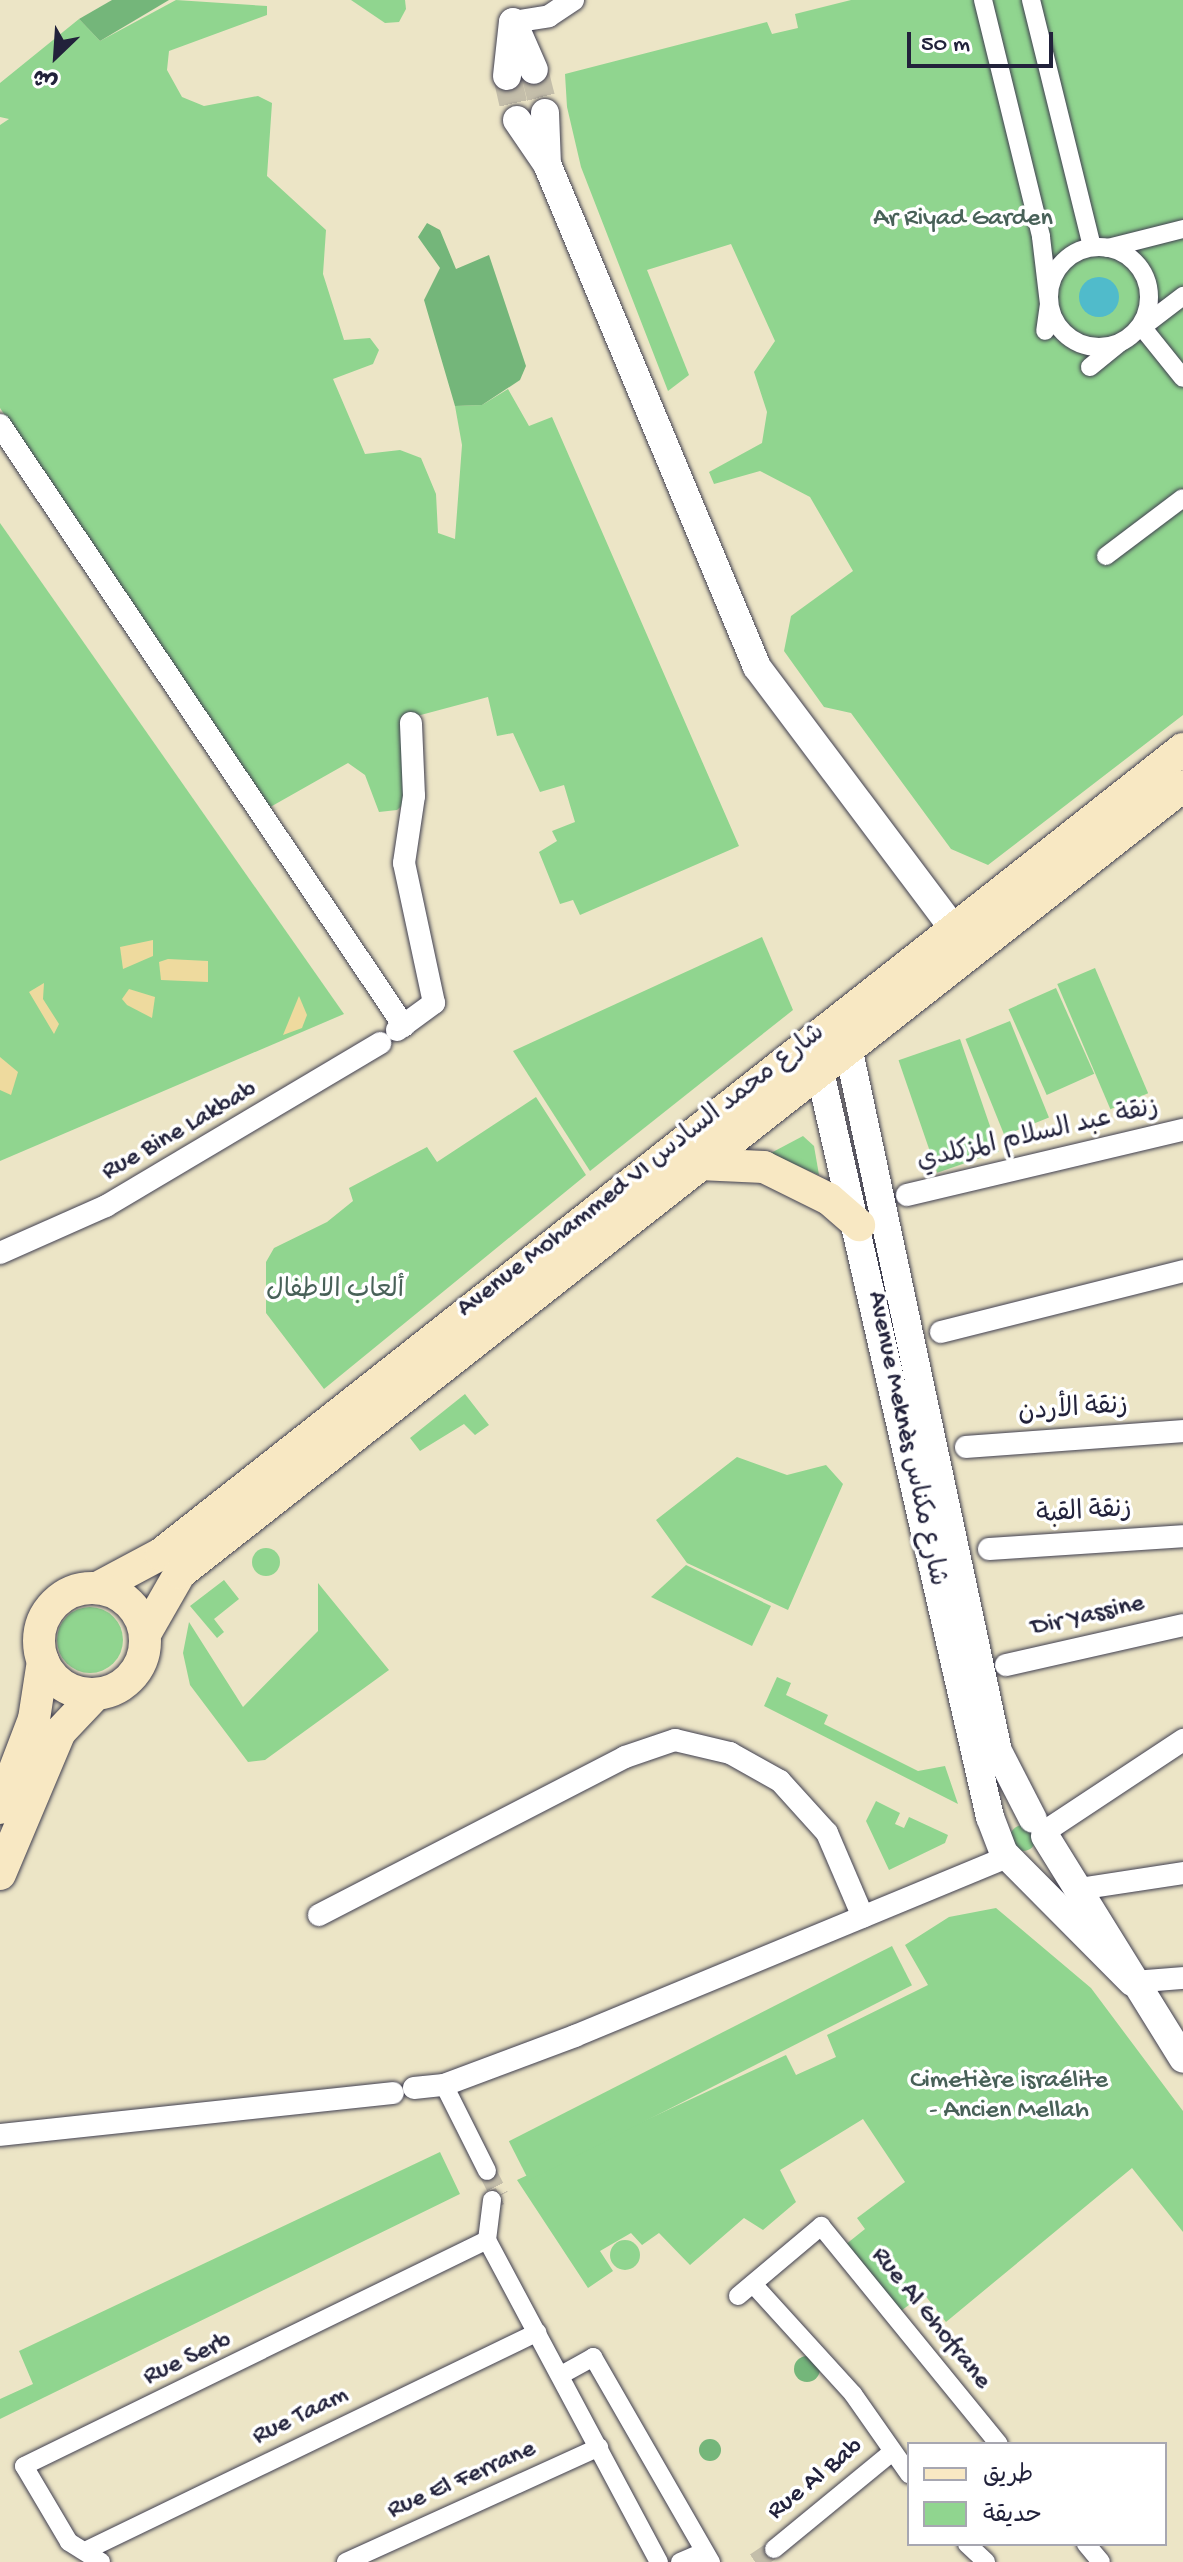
<!DOCTYPE html>
<meta charset="utf-8">
<style>
body{margin:0}
#map{position:relative;width:1183px;height:2562px;overflow:hidden;background:#ece5c6;font-family:"Gochi Hand","Playpen Sans Arabic",sans-serif}
div>[style]{position:absolute}
.green>*{inset:0;background:#90d58f;transform-origin:0 0}
.round{border-radius:50%}
.forest>*{inset:0;background:#74b67a}
.sand>*{inset:0;background:#eeda9e}
.water>*{inset:0;background:#50bbcb}
.pedestrian-tunnel>*{height:18px;margin-top:-9px;transform-origin:0;background:repeating-linear-gradient(90deg,#c4beaa 0 18px,transparent 0 27px)}
.tertiary-tunnel>*{height:28px;margin-top:-14px;transform-origin:0;background:repeating-linear-gradient(90deg,#c4beaa 0 28px,transparent 0 42px)}
.roads{filter:drop-shadow(0 0 2px #403f50) drop-shadow(0 0 2px #403f50)}
.pedestrian>*{height:18px;margin:-9px;padding:0 9px;transform-origin:9px;border-radius:9px;background:#fff}
.pedestrian>.ring{margin:-9px;padding:0;box-sizing:content-box;background:none;border:18px solid #fff;border-radius:50%}
.minor>*{height:22px;margin:-11px;padding:0 11px;transform-origin:11px;border-radius:11px;background:#fff}
.tertiary>*{height:28px;margin:-14px;padding:0 14px;transform-origin:14px;border-radius:14px;background:#fff}
.secondary>*{height:32px;margin:-16px;padding:0 16px;transform-origin:16px;border-radius:16px;background:#f8e8c3}
.secondary>.ring{margin:-16px;padding:0;box-sizing:content-box;background:none;border:32px solid #f8e8c3;border-radius:50%}
span{translate:-50% -50%;white-space:nowrap;text-align:center;line-height:1.15;-webkit-text-stroke:7px #fff;paint-order:stroke}
.park-label{font-size:26px;color:#486158}
.street-label{font-size:26px;color:#22223b}
.legend{position:absolute;left:907px;top:2442px;width:260px;height:104px;box-sizing:border-box;background:#fff;border:2px solid #a7a7b1;margin:0;padding:10px 14px;list-style:none;font-size:24px;color:#22223b}
.legend li{display:flex;align-items:center;gap:16px;height:40px}
.legend b{width:40px;border:2px solid #a7a7b1}
.north{position:absolute;left:16px;top:16px;width:80px;height:80px;-webkit-text-stroke:6px #fff;paint-order:stroke;rotate:205deg;font-size:22px;font-weight:700;line-height:32px;text-align:center;color:#22223b}
.north::after{content:'';display:block;margin:auto;width:28px;height:36px;background:#22223b;clip-path:polygon(50% 0,100% 100%,50% 72%,0 100%)}
.scale{position:absolute;left:907px;top:32px;width:146px;height:36px;box-sizing:border-box;border:4px solid #22223b;border-top:0;padding-left:10px;font-size:24px;line-height:28px;white-space:nowrap;color:#22223b;-webkit-text-stroke:6px #fff;paint-order:stroke}
</style>
<div id="map">
<div class="green">
<div style="clip-path:polygon(176px 0,267px 6px,267px 15px,169px 51px,167px 70px,182px 97px,204px 106px,258px 96px,272px 103px,267px 176px,326px 230px,323px 274px,344px 340px,370px 338px,379px 350px,373px 364px,333px 379px,365px 454px,400px 450px,421px 458px,436px 494px,438px 533px,455px 539px,462px 445px,455px 406px,482px 405px,508px 389px,529px 426px,552px 417px,739px 846px,580px 915px,573px 900px,560px 904px,539px 852px,557px 841px,552px 831px,575px 822px,564px 785px,540px 792px,513px 733px,497px 736px,488px 697px,402px 720px,405px 803px,397px 810px,379px 812px,365px 775px,348px 763px,265px 810px,0 408px,0 125px,9px 119px,0 117px,0 83px,79px 19px,100px 41px)"></div>
<div style="clip-path:polygon(351px 0,405px 0,406px 9px,399px 22px,385px 23px)"></div>
<div style="clip-path:polygon(851px 0,1183px 0,1183px 715px,988px 865px,951px 849px,851px 713px,824px 707px,784px 651px,791px 616px,853px 571px,810px 497px,760px 471px,714px 484px,709px 472px,762px 443px,767px 412px,754px 372px,775px 341px,731px 244px,647px 270px,689px 375px,668px 391px,581px 167px,567px 107px,565px 74px,767px 22px,772px 34px,798px 28px,795px 14px)"></div>
<div style="clip-path:polygon(0 523px,344px 1014px,0 1161px)"></div>
<div style="clip-path:polygon(762px 937px,793px 1010px,590px 1171px,513px 1051px)"></div>
<div style="left:1095px;top:968px;width:136px;height:41px;rotate:67deg"></div>
<div style="left:1056px;top:988px;width:94px;height:52px;rotate:66deg"></div>
<div style="left:1010px;top:1021px;width:104px;height:48px;rotate:68deg"></div>
<div style="left:960px;top:1039px;width:119px;height:65px;rotate:71deg"></div>
<div style="clip-path:polygon(536px 1097px,586px 1175px,324px 1389px,266px 1313px,266px 1262px,274px 1248px,327px 1222px,353px 1201px,349px 1188px,427px 1147px,437px 1162px)"></div>
<div style="clip-path:polygon(803px 1136px,814px 1146px,819px 1175px,769px 1154px)"></div>
<div style="clip-path:polygon(465px 1394px,489px 1425px,475px 1435px,464px 1424px,420px 1451px,410px 1438px)"></div>
<div style="clip-path:polygon(737px 1457px,787px 1475px,826px 1465px,843px 1484px,788px 1610px,687px 1563px,656px 1520px)"></div>
<div class="round" style="left:252px;top:1548px;width:28px;height:28px"></div>
<div style="clip-path:polygon(686px 1565px,771px 1606px,752px 1646px,651px 1597px)"></div>
<div style="clip-path:polygon(224px 1580px,239px 1599px,214px 1619px,224px 1632px,217px 1638px,190px 1606px)"></div>
<div style="clip-path:polygon(318px 1583px,389px 1670px,265px 1760px,248px 1762px,190px 1685px,183px 1653px,189px 1622px,243px 1707px,318px 1631px)"></div>
<div class="round" style="left:57px;top:1607px;width:66px;height:66px"></div>
<div style="clip-path:polygon(777px 1677px,791px 1683px,786px 1695px,828px 1715px,824px 1724px,918px 1771px,945px 1766px,958px 1804px,764px 1706px)"></div>
<div style="clip-path:polygon(876px 1801px,900px 1813px,895px 1824px,904px 1828px,909px 1817px,948px 1835px,945px 1843px,889px 1870px,866px 1821px)"></div>
<div class="round" style="left:1010px;top:1825px;width:26px;height:26px"></div>
<div style="clip-path:polygon(996px 1908px,1091px 1988px,1183px 2111px,1183px 2232px,1132px 2168px,946px 2322px,924px 2294px,898px 2313px,845px 2245px,865px 2229px,857px 2218px,905px 2182px,863px 2119px,780px 2170px,796px 2202px,763px 2230px,744px 2218px,690px 2265px,659px 2233px,642px 2245px,631px 2233px,600px 2251px,613px 2271px,588px 2288px,517px 2180px,786px 2055px,796px 2075px,836px 2057px,827px 2035px,928px 1985px,905px 1945px,949px 1917px)"></div>
<div style="left:892px;top:1946px;width:44px;height:430px;rotate:63deg"></div>
<div style="clip-path:polygon(440px 2152px,460px 2194px,0 2419px,0 2399px,33px 2384px,19px 2351px)"></div>
<div class="round" style="left:610px;top:2240px;width:30px;height:30px"></div>
</div>
<div class="forest">
<div style="clip-path:polygon(112px 0,169px 0,100px 41px,79px 19px)"></div>
<div style="clip-path:polygon(427px 223px,440px 230px,456px 269px,489px 255px,526px 366px,520px 380px,482px 405px,455px 406px,424px 300px,440px 268px,418px 237px)"></div>
<div class="round" style="left:794px;top:2356px;width:26px;height:26px"></div>
<div class="round" style="left:699px;top:2439px;width:22px;height:22px"></div>
</div>
<div class="sand">
<div style="clip-path:polygon(153px 940px,153px 956px,123px 969px,120px 947px)"></div>
<div style="clip-path:polygon(168px 959px,208px 961px,208px 982px,161px 980px,159px 962px)"></div>
<div style="clip-path:polygon(44px 983px,43px 999px,59px 1024px,54px 1034px,29px 992px)"></div>
<div style="clip-path:polygon(129px 989px,155px 997px,152px 1018px,127px 1005px,122px 999px)"></div>
<div style="clip-path:polygon(299px 996px,307px 1015px,302px 1028px,283px 1035px)"></div>
<div style="clip-path:polygon(0 1057px,18px 1072px,11px 1095px,0 1090px)"></div>
</div>
<div class="water">
<div class="round" style="left:1079px;top:277px;width:40px;height:40px"></div>
</div>
<div class="pedestrian-tunnel">
<div style="left:487px;top:2171px;width:28px;rotate:63deg"></div>
<div style="left:500px;top:2196px;width:9px;rotate:153deg"></div>
<div style="left:755px;top:2562px;width:23px;rotate:-34deg"></div>
</div>
<div class="tertiary-tunnel">
<div style="left:534px;top:70px;width:44px;rotate:75.7deg"></div>
<div style="left:507px;top:76px;width:45px;rotate:77.2deg"></div>
</div>
<div class="roads">
<div class="pedestrian">
<div style="left:983px;top:0;width:244px;rotate:76.2deg"></div>
<div style="left:1041px;top:237px;width:67px;rotate:83.2deg"></div>
<div style="left:1049px;top:304px;width:27px;rotate:98deg"></div>
<div style="left:1031px;top:0;width:254px;rotate:76.1deg"></div>
<div class="ring" style="left:1049px;top:247px;width:82px;height:82px"></div>
<div style="left:1108px;top:248px;width:77px;rotate:-14.2deg"></div>
<div style="left:1142px;top:327px;width:65px;rotate:51.2deg"></div>
<div style="left:1141px;top:328px;width:53px;rotate:-37.3deg"></div>
<div style="left:1090px;top:367px;width:38px;rotate:-39deg"></div>
<div style="left:1106px;top:556px;width:96px;rotate:-37deg"></div>
<div style="left:444px;top:2085px;width:96px;rotate:63.4deg"></div>
<div style="left:492px;top:2200px;width:40px;rotate:97.1deg"></div>
<div style="left:487px;top:2240px;width:365px;rotate:61.9deg"></div>
<div style="left:753px;top:2284px;width:149px;rotate:47.7deg"></div>
<div style="left:853px;top:2394px;width:98px;rotate:55deg"></div>
<div style="left:738px;top:2296px;width:109px;rotate:-40.1deg"></div>
<div style="left:821px;top:2226px;width:281px;rotate:50.8deg"></div>
<div style="left:561px;top:2375px;width:37px;rotate:-29deg"></div>
<div style="left:593px;top:2357px;width:237px;rotate:60.1deg"></div>
<div style="left:967px;top:2544px;width:26px;rotate:43deg"></div>
<div style="left:1086px;top:2544px;width:23px;rotate:50deg"></div>
<div style="left:89px;top:2549px;width:498px;rotate:-25.8deg"></div>
<div style="left:774px;top:2549px;width:153px;rotate:-39.4deg"></div>
<div style="left:101px;top:2562px;width:38px;rotate:-148deg"></div>
<div style="left:69px;top:2542px;width:88px;rotate:-120.6deg"></div>
<div style="left:24px;top:2466px;width:515px;rotate:-26.02deg"></div>
<div style="left:346px;top:2562px;width:278px;rotate:-24.4deg"></div>
<div style="left:680px;top:2562px;width:26px;rotate:-23deg"></div>
</div>
<div class="minor">
<div style="left:513px;top:22px;width:36px;rotate:-9deg"></div>
<div style="left:549px;top:16px;width:29px;rotate:-34deg"></div>
<div style="left:0;top:425px;width:724px;rotate:56.09deg"></div>
<div style="left:397px;top:1030px;width:46px;rotate:-36.1deg"></div>
<div style="left:434px;top:1003px;width:143px;rotate:-102.1deg"></div>
<div style="left:404px;top:863px;width:68px;rotate:-81.5deg"></div>
<div style="left:414px;top:796px;width:73px;rotate:-92.4deg"></div>
<div style="left:907px;top:1195px;width:284px;rotate:-13.3deg"></div>
<div style="left:0;top:1253px;width:116px;rotate:-23.9deg"></div>
<div style="left:106px;top:1206px;width:319px;rotate:-30.7deg"></div>
<div style="left:941px;top:1332px;width:250px;rotate:-14.1deg"></div>
<div style="left:966px;top:1447px;width:218px;rotate:-4.2deg"></div>
<div style="left:989px;top:1549px;width:194px;rotate:-3.8deg"></div>
<div style="left:1006px;top:1665px;width:181px;rotate:-12.7deg"></div>
<div style="left:1044px;top:1832px;width:167px;rotate:-33.5deg"></div>
<div style="left:1079px;top:1889px;width:105px;rotate:-8.7deg"></div>
<div style="left:319px;top:1915px;width:344px;rotate:-27.3deg"></div>
<div style="left:625px;top:1757px;width:53px;rotate:-18.8deg"></div>
<div style="left:675px;top:1740px;width:57px;rotate:13.3deg"></div>
<div style="left:730px;top:1753px;width:57px;rotate:29.2deg"></div>
<div style="left:780px;top:1781px;width:70px;rotate:47.9deg"></div>
<div style="left:827px;top:1833px;width:91px;rotate:66.8deg"></div>
<div style="left:1132px;top:1982px;width:51px;rotate:-4.5deg"></div>
<div style="left:414px;top:2088px;width:30px;rotate:-6deg"></div>
<div style="left:444px;top:2085px;width:140px;rotate:-20.5deg"></div>
<div style="left:575px;top:2036px;width:469px;rotate:-22.5deg"></div>
<div style="left:0;top:2135px;width:395px;rotate:-6.1deg"></div>
</div>
<div class="tertiary">
<div style="left:507px;top:76px;width:54px;rotate:-83.7deg"></div>
<div style="left:513px;top:22px;width:52px;rotate:66.4deg"></div>
<div style="left:545px;top:113px;width:51px;rotate:87.8deg"></div>
<div style="left:517px;top:120px;width:53px;rotate:55.7deg"></div>
<div style="left:547px;top:164px;width:545px;rotate:67.34deg"></div>
<div style="left:757px;top:667px;width:348px;rotate:53.1deg"></div>
<div style="left:844px;top:1028px;width:739px;rotate:77.98deg"></div>
<div style="left:998px;top:1751px;width:76px;rotate:62.8deg"></div>
<div style="left:815px;top:1050px;width:787px;rotate:77.15deg"></div>
<div style="left:990px;top:1817px;width:39px;rotate:69deg"></div>
<div style="left:1004px;top:1853px;width:182px;rotate:45.2deg"></div>
<div style="left:1045px;top:1836px;width:262px;rotate:58.2deg"></div>
</div>
<div class="secondary">
<div style="left:699px;top:1164px;width:65px;rotate:2.6deg"></div>
<div style="left:764px;top:1167px;width:72px;rotate:26.2deg"></div>
<div style="left:829px;top:1199px;width:40px;rotate:41deg"></div>
<div style="left:97px;top:1588px;width:72px;rotate:-28deg"></div>
<div style="left:161px;top:1554px;width:1301px;rotate:-38.23deg"></div>
<div class="ring" style="left:39px;top:1588px;width:74px;height:74px"></div>
<div style="left:145px;top:1634px;width:70px;rotate:-60.2deg"></div>
<div style="left:180px;top:1573px;width:1275px;rotate:-38.12deg"></div>
<div style="left:0;top:1808px;width:95px;rotate:-69.1deg"></div>
<div style="left:34px;top:1719px;width:59px;rotate:-81.2deg"></div>
<div style="left:0;top:1874px;width:154px;rotate:-67.1deg"></div>
<div style="left:60px;top:1732px;width:52px;rotate:-46.5deg"></div>
</div>
</div>
<div class="park-label">
<span style="left:963px;top:220px">Ar Riyad Garden</span>
<span style="left:335px;top:1292px">ألعاب الاطفال</span>
<span style="left:1009px;top:2097px">Cimetière israélite<br>- Ancien Mellah</span>
</div>
<div class="street-label">
<span style="left:180px;top:1132px;rotate:-30deg">Rue Bine Lakbab</span>
<span style="left:1038px;top:1136px;rotate:-13deg">زنقة عبد السلام المزكلدي</span>
<span style="left:642px;top:1172px;rotate:-38deg">Avenue Mohammed VI شارع محمد السادس</span>
<span style="left:1073px;top:1411px;rotate:-4deg">زنقة الأردن</span>
<span style="left:905px;top:1439px;rotate:78deg">Avenue Meknès شارع مكناس</span>
<span style="left:1084px;top:1514px;rotate:-4deg">زنقة القبة</span>
<span style="left:1088px;top:1617px;rotate:-13deg">Dir Yassine</span>
<span style="left:930px;top:2319px;rotate:51deg">Rue Al Ghofrane</span>
<span style="left:188px;top:2360px;rotate:-25deg">Rue Serb</span>
<span style="left:301px;top:2417px;rotate:-26deg">Rue Taam</span>
<span style="left:816px;top:2480px;rotate:-39deg">Rue Al Bab</span>
<span style="left:462px;top:2481px;rotate:-24deg">Rue El Ferrane</span>
</div>
<ul class="legend">
<li><b style="height:10px;background:#f8e8c3"></b>طريق</li>
<li><b style="height:22px;background:#90d58f"></b>حديقة</li>
</ul>
<div class="north">ش</div>
<div class="scale">50 m</div>
</div>
